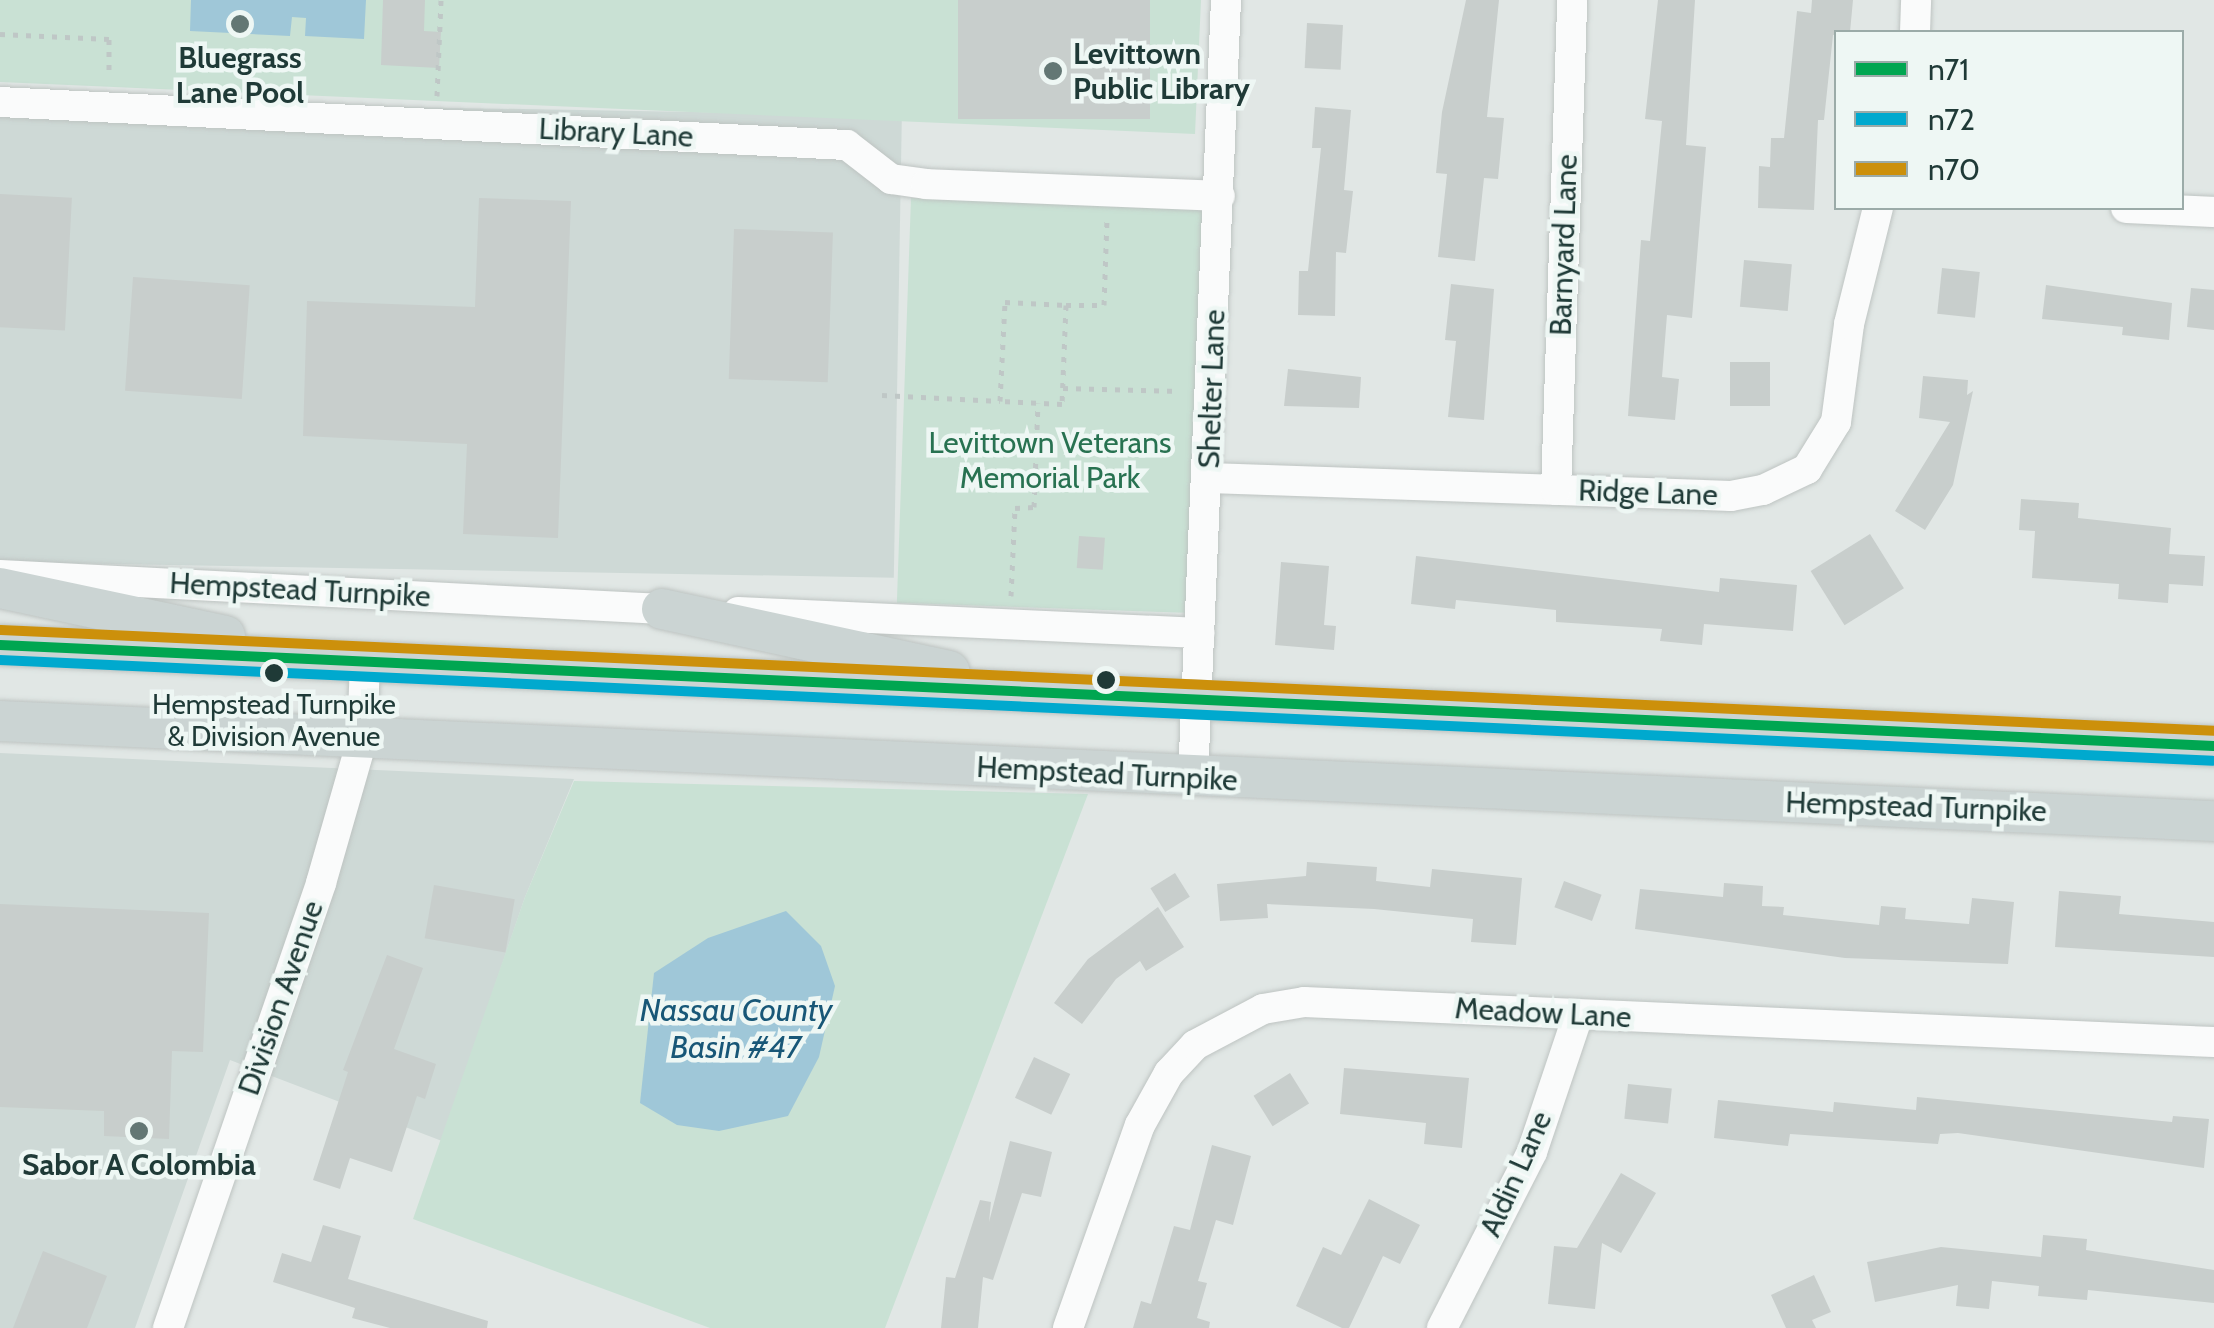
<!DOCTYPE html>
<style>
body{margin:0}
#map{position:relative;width:2214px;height:1328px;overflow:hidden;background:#e1e7e5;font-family:Cabin,sans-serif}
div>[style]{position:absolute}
.built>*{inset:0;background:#ced9d6;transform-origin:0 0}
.green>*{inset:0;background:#c9e1d4;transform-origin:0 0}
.water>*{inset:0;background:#9fc7d8}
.building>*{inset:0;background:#c8cecc;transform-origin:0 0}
.path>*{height:5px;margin-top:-2.5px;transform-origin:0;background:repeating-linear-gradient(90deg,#bfc7c6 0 5px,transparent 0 13px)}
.roads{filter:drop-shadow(0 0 2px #bec4c2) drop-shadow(0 0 2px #bec4c2)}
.minor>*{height:30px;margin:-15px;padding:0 15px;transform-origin:15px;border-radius:15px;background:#fafbfb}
.major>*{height:40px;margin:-20px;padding:0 20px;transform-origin:20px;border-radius:20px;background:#cbd4d3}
.bus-1>*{height:10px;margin:-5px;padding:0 5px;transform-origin:5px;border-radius:5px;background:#00a651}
.bus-2>*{height:10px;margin:-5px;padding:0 5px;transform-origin:5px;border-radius:5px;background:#00a9ce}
.bus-3>*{height:10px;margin:-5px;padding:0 5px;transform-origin:5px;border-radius:5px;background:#cc900b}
.dots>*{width:28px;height:28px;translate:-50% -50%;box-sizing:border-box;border:5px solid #eef7f4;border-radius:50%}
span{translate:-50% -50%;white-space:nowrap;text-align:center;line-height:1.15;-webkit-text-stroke:9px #eef7f4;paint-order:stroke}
.bus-label{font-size:28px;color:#1f3a37}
.poi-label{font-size:30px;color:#1f3a37;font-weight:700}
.left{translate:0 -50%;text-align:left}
.street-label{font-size:30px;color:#1f3a37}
.park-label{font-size:30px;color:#287251}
.water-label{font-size:32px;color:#185777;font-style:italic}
.legend{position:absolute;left:1834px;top:30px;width:350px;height:180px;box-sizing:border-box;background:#eef7f4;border:2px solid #9baba8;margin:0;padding:12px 18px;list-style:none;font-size:30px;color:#1f3a37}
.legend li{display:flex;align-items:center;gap:20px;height:50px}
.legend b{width:50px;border:2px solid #9baba8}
</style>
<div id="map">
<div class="built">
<div style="left:0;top:100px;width:902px;height:462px;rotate:1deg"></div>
<div style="clip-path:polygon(0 753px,574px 779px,525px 897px,442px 1141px,230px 1060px,135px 1328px,0 1328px)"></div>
</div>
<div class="green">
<div style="clip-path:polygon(0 0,1201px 0,1195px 134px,0 82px)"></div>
<div style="left:911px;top:198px;width:295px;height:405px;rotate:2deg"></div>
<div style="clip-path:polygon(574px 781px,1088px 794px,885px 1328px,710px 1328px,413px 1219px,525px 897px)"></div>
</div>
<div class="water">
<div style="clip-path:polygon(191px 0,366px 0,364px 39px,305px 36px,306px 18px,292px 17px,290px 36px,190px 31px)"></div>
<div style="clip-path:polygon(786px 911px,821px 946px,835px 986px,819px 1057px,788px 1116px,719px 1131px,677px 1125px,640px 1103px,654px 973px,708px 938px)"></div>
</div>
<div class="building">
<div style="clip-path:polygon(383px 0,425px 0,424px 31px,441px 32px,439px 68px,381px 65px)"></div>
<div style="left:958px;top:0;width:192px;height:119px"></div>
<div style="clip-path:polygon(1466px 0,1499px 0,1487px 117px,1504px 118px,1498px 179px,1484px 178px,1475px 261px,1438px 257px,1447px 174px,1436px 173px,1442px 112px)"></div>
<div style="clip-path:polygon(1658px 0,1695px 0,1686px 145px,1706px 147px,1692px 318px,1667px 315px,1662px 377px,1679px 379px,1675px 420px,1628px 416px,1641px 240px,1650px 241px,1662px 121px,1645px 119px)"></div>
<div style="clip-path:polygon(1812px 0,1853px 0,1850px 32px,1833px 35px,1824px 120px,1818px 120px,1814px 210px,1758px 208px,1759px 166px,1770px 167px,1771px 138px,1784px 138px,1797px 11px,1811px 13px)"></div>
<div style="left:1307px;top:23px;width:36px;height:45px;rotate:3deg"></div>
<div style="clip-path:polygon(1315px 107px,1351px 110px,1344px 190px,1353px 191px,1346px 253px,1336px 252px,1335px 316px,1298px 315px,1299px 271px,1308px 271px,1321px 148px,1312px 148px)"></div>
<div style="left:0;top:194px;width:72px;height:133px;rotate:3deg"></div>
<div style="clip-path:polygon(479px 198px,571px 201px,558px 538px,463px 534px,467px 444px,303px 436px,307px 301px,475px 307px)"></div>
<div style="left:734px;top:229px;width:99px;height:150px;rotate:2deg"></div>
<div style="left:1744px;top:260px;width:48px;height:47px;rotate:5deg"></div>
<div style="left:1942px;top:268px;width:38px;height:46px;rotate:6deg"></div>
<div style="left:133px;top:277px;width:117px;height:114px;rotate:4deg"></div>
<div style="clip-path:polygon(1451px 284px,1494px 289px,1484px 420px,1448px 417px,1456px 341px,1445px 340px)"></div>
<div style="clip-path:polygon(2046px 285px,2172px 303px,2169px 340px,2122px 335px,2123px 327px,2042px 319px)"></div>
<div style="clip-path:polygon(2191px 288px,2214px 290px,2214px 330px,2187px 327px)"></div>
<div style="left:1730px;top:362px;width:40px;height:44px"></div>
<div style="clip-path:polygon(1288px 369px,1361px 377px,1359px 408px,1284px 406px)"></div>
<div style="clip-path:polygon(1923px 376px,1968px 380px,1967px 395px,1973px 391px,1953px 485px,1925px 530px,1895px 511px,1950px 422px,1919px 418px)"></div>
<div style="clip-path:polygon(2021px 499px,2079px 503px,2078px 518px,2171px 528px,2169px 554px,2205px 556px,2203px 586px,2169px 584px,2168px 603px,2118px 599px,2119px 584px,2032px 578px,2035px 531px,2019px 530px)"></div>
<div style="left:1870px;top:534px;width:64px;height:70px;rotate:58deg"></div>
<div style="left:1079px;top:536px;width:26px;height:32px;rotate:4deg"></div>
<div style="clip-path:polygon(1416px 556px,1719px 592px,1720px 578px,1797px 585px,1793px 631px,1704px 624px,1702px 645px,1660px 641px,1662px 629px,1556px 622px,1556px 610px,1456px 600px,1455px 609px,1411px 604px)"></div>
<div style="clip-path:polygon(1281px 562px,1329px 566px,1324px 625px,1336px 626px,1334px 650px,1275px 645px)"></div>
<div style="clip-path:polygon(1307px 862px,1377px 867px,1376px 881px,1430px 887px,1432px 869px,1522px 878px,1516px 945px,1471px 942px,1473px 919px,1374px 909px,1267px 904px,1268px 918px,1220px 921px,1217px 884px,1306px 876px)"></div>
<div style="left:1175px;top:873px;width:28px;height:29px;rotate:58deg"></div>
<div style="left:1564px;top:881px;width:40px;height:28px;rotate:20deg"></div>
<div style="clip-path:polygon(1724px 883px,1763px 886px,1762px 906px,1784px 907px,1783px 915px,1879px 925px,1881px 906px,1906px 908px,1905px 919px,1969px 924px,1972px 898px,2014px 902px,2008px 964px,1845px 958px,1635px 929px,1640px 889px,1723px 897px)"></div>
<div style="left:434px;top:885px;width:82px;height:54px;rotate:10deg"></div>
<div style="clip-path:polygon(2059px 891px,2121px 896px,2119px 914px,2214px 922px,2214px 957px,2055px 947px)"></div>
<div style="clip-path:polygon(0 904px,209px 913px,203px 1052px,172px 1051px,169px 1139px,104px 1136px,104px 1111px,0 1107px)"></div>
<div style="clip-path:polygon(1158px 907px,1184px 947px,1146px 971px,1140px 961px,1116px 979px,1082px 1024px,1054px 1003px,1088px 959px)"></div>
<div style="clip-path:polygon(387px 955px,423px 968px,394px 1049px,436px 1064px,425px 1099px,417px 1096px,392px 1172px,350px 1158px,340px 1189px,313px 1180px,348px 1072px,343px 1070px)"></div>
<div style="left:1034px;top:1057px;width:40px;height:45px;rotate:25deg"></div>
<div style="clip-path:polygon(1344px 1068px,1469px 1078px,1462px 1148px,1424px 1144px,1426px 1123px,1340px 1114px)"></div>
<div style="left:1290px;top:1073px;width:36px;height:43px;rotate:58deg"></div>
<div style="left:1628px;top:1084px;width:44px;height:35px;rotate:6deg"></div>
<div style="clip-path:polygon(1917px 1097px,2172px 1122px,2173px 1116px,2209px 1119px,2204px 1168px,1958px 1133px,1940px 1134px,1938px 1144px,1790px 1134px,1788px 1146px,1714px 1138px,1718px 1100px,1833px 1112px,1834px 1102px,1916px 1110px)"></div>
<div style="clip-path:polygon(1010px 1141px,1052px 1152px,1041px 1197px,1022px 1193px,993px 1280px,983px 1277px,978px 1328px,941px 1328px,946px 1277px,955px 1278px,980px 1200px,991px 1202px,989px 1222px)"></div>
<div style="clip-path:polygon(1212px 1145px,1251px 1156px,1233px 1225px,1216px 1220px,1198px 1281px,1207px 1283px,1197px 1318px,1210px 1322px,1209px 1328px,1133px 1328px,1141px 1301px,1151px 1304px,1174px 1226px,1190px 1230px)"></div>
<div style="clip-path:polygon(1621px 1173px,1656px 1193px,1621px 1253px,1602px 1243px,1595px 1309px,1548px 1304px,1554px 1246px,1577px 1248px)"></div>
<div style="clip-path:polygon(1369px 1199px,1420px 1225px,1400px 1264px,1383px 1256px,1349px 1328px,1342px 1328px,1296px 1306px,1323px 1247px,1341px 1255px)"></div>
<div style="clip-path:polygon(323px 1225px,361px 1236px,348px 1279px,488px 1321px,487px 1328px,390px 1328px,352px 1318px,355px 1308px,273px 1282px,282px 1253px,311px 1262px)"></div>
<div style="clip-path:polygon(2043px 1235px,2087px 1239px,2086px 1250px,2214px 1270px,2214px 1303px,2088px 1290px,2087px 1300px,2038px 1296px,2039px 1286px,1992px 1281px,1989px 1309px,1956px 1306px,1958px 1285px,1875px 1302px,1867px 1262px,1941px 1247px,2041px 1257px)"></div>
<div style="clip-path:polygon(43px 1251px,107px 1276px,87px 1328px,13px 1328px)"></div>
<div style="clip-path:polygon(1814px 1275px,1831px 1312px,1812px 1320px,1816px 1328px,1786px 1328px,1771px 1295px)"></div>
</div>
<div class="path">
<div style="left:0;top:34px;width:109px;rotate:2.6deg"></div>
<div style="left:109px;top:39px;width:38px;rotate:90deg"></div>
<div style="left:437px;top:96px;width:96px;rotate:-87.6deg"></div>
<div style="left:1005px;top:302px;width:61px;rotate:2.8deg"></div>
<div style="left:1066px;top:305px;width:99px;rotate:92.3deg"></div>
<div style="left:1062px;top:404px;width:62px;rotate:-177.2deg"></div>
<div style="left:1000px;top:401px;width:99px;rotate:-87.1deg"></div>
<div style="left:1066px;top:305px;width:38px"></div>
<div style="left:1104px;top:305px;width:85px;rotate:-88deg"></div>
<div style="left:1063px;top:388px;width:117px;rotate:1.5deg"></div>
<div style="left:882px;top:395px;width:118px;rotate:2.9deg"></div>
<div style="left:1011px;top:596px;width:88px;rotate:-87.4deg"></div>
<div style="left:1015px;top:508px;width:19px;rotate:-3deg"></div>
<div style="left:1034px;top:507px;width:104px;rotate:-87.8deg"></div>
</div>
<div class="roads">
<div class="minor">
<div style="left:1915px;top:32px;width:32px;rotate:-88deg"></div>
<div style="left:0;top:102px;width:848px;rotate:2.91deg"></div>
<div style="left:847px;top:145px;width:56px;rotate:37.7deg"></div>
<div style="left:891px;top:179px;width:35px;rotate:8deg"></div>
<div style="left:926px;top:184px;width:294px;rotate:2.3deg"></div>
<div style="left:2126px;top:208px;width:88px;rotate:2.6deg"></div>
<div style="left:1209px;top:478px;width:522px;rotate:1.97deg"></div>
<div style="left:1731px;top:496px;width:33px;rotate:-11deg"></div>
<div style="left:1763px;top:490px;width:49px;rotate:-25.5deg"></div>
<div style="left:1807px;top:469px;width:55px;rotate:-58.3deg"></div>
<div style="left:1836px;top:422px;width:99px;rotate:-82.4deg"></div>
<div style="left:1849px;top:324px;width:120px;rotate:-76deg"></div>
<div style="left:1556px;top:490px;width:490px;rotate:-88.1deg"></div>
<div style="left:0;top:575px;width:683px;rotate:2.94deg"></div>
<div style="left:738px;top:612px;width:462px;rotate:2.6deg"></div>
<div style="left:1193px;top:778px;width:779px;rotate:-87.57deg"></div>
<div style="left:168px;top:1328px;width:471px;rotate:-71deg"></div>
<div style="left:321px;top:883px;width:149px;rotate:-74deg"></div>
<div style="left:362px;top:740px;width:78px;rotate:-87.8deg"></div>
<div style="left:1068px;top:1328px;width:215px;rotate:-70.5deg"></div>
<div style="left:1140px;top:1125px;width:60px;rotate:-60.9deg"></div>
<div style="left:1169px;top:1073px;width:38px;rotate:-47deg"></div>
<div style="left:1195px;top:1045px;width:77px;rotate:-27.9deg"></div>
<div style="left:1263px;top:1009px;width:42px;rotate:-9.7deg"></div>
<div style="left:1304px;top:1002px;width:911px;rotate:2.52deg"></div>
<div style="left:1442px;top:1328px;width:198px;rotate:-62.9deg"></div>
<div style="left:1532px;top:1152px;width:145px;rotate:-71.4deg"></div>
</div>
<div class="major">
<div style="left:0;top:588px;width:230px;rotate:12deg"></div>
<div style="left:662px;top:609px;width:294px;rotate:12.2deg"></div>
<div style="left:0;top:645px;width:2216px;rotate:2.61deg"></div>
<div style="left:0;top:721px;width:2216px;rotate:2.59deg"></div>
</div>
</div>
<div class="bus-1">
<div style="left:0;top:645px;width:2216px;rotate:2.61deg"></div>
</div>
<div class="bus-2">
<div style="left:0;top:660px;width:2215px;rotate:2.61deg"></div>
</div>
<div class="bus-3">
<div style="left:1px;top:630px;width:2215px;rotate:2.61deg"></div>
</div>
<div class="dots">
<div style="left:240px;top:24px;background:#637774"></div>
<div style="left:1053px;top:71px;background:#637774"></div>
<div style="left:274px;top:673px;background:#1f3a37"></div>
<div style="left:1106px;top:680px;background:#1f3a37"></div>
<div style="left:139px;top:1131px;background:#637774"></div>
</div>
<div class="bus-label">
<span style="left:274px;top:720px">Hempstead Turnpike<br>&amp; Division Avenue</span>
</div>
<div class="poi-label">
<span class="left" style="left:1073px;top:71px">Levittown<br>Public Library</span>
<span style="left:240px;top:75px">Bluegrass<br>Lane Pool</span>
<span style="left:139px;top:1165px">Sabor A Colombia</span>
</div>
<div class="street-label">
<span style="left:616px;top:133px;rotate:3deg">Library Lane</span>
<span style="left:1564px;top:245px;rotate:-88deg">Barnyard Lane</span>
<span style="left:1212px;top:389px;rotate:-88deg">Shelter Lane</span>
<span style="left:1648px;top:493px;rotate:2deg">Ridge Lane</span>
<span style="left:300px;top:590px;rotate:3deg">Hempstead Turnpike</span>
<span style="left:1107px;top:774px;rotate:3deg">Hempstead Turnpike</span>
<span style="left:1916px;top:807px;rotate:2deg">Hempstead Turnpike</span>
<span style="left:281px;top:998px;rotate:-71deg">Division Avenue</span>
<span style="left:1543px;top:1013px;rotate:3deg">Meadow Lane</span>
<span style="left:1516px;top:1174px;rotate:-66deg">Aldin Lane</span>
</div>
<div class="park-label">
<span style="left:1050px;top:460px">Levittown Veterans<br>Memorial Park</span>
</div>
<div class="water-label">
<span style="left:736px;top:1029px">Nassau County<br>Basin #47</span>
</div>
<ul class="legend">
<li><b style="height:12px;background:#00a651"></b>n71</li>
<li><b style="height:12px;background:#00a9ce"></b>n72</li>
<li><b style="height:12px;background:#cc900b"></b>n70</li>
</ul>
</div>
